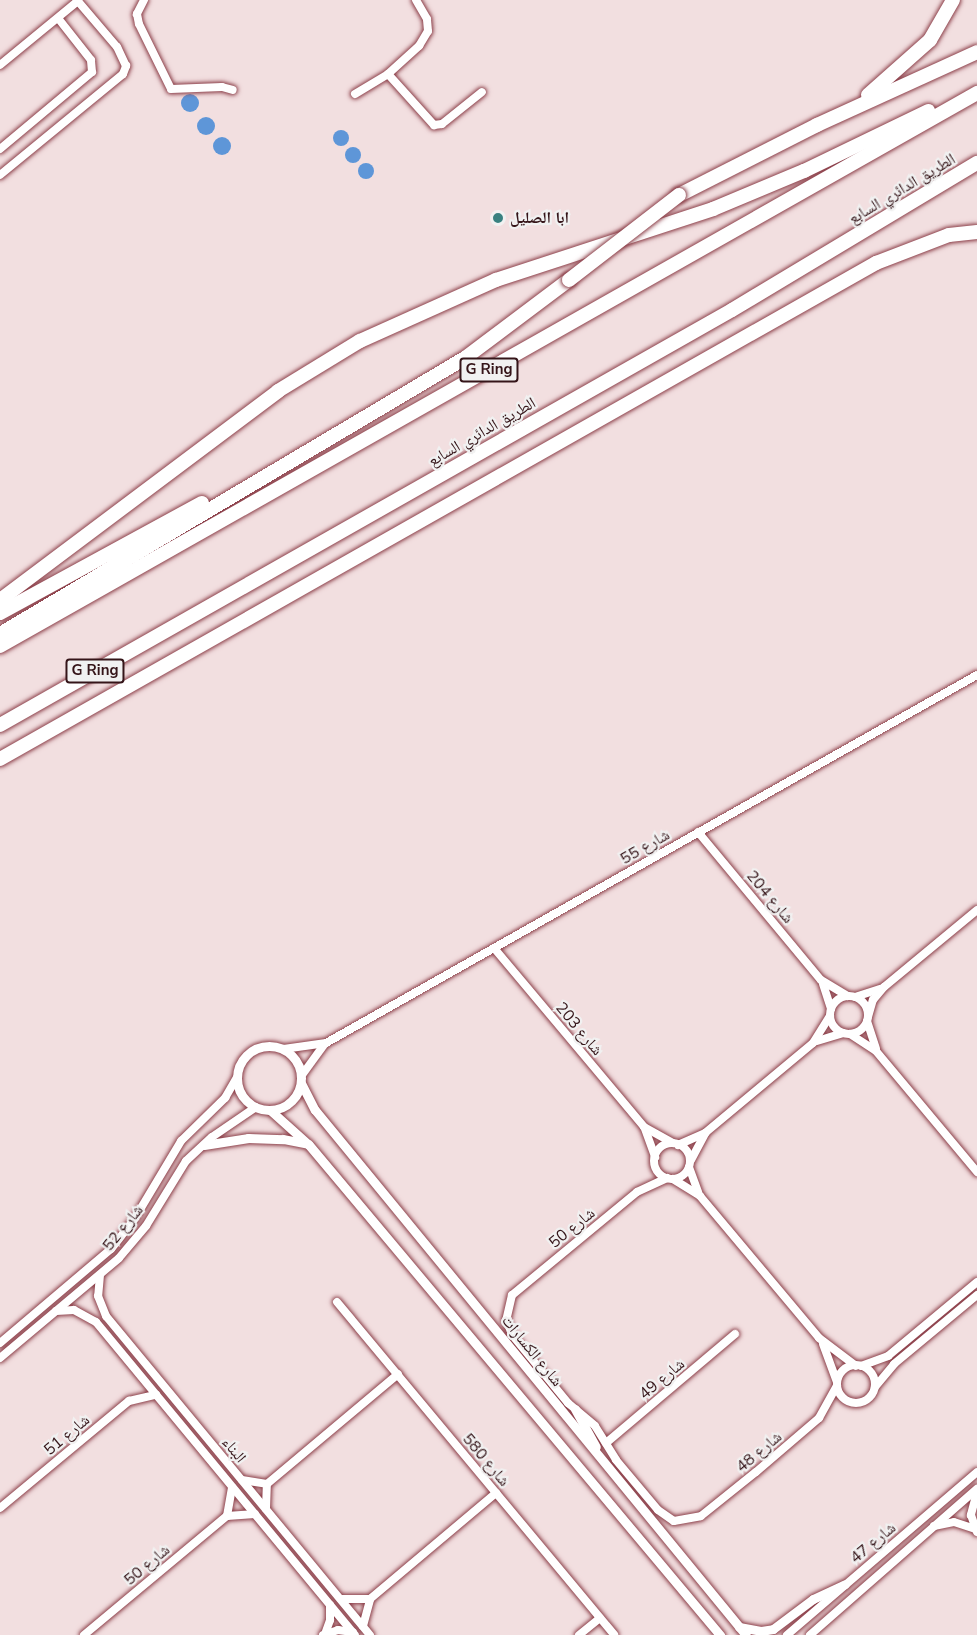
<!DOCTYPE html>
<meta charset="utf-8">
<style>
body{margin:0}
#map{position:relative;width:977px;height:1635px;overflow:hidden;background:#f2dfe0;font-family:"Nunito Sans","Noto Naskh Arabic",sans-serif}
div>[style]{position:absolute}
.water>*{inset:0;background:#5e96d8}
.round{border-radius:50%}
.roads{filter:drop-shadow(0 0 2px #8c3f49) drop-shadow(0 0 2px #8c3f49)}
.minor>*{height:8px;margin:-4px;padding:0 4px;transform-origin:4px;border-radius:4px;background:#fff}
.minor>.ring{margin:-4px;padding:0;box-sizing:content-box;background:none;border:8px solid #fff;border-radius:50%}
.tertiary>*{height:9px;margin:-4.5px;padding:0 4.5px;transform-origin:4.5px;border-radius:4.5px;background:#fff}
.tertiary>.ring{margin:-4.5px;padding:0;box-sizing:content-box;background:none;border:9px solid #fff;border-radius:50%}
.motorway>*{height:14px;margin:-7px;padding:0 7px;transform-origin:7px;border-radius:7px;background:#fff}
.bridges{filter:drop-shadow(0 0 2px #8c3f49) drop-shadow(0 0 2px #8c3f49)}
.motorway-bridge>*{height:14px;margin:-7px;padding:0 7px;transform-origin:7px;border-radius:7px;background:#fff}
.dots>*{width:16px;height:16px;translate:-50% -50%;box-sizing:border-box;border:3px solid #f1f1f1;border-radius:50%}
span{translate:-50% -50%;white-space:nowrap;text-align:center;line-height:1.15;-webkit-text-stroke:4.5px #f1f1f1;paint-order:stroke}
.shield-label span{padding:2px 4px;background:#f1f1f1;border:2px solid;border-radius:4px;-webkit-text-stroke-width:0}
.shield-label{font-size:15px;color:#351519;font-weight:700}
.street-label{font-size:16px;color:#351519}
.poi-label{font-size:16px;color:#351519;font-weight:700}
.left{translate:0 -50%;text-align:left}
</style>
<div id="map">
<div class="water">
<div class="round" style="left:181px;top:94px;width:18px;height:18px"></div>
<div class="round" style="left:197px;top:117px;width:18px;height:18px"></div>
<div class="round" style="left:333px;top:130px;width:16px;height:16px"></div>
<div class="round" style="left:213px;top:137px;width:18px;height:18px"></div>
<div class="round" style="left:345px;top:147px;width:16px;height:16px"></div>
<div class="round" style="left:358px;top:163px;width:16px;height:16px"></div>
</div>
<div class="roads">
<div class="minor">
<div style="left:144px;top:0;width:16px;rotate:117deg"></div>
<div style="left:137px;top:14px;width:10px;rotate:79deg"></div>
<div style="left:139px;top:24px;width:72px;rotate:63.8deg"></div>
<div style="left:171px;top:89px;width:51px;rotate:-2.2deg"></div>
<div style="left:222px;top:87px;width:11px;rotate:15deg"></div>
<div style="left:0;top:65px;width:101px;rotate:-39.4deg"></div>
<div style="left:388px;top:74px;width:69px;rotate:48deg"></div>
<div style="left:434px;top:125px;width:8px;rotate:-7deg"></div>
<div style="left:442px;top:124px;width:51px;rotate:-38.7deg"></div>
<div style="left:355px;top:94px;width:39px;rotate:-31deg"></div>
<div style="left:388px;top:74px;width:42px;rotate:-42.1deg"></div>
<div style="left:419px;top:46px;width:17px;rotate:-59deg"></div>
<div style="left:428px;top:31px;width:12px;rotate:-95deg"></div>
<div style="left:427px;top:19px;width:22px;rotate:-120deg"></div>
<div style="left:0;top:149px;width:120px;rotate:-39.9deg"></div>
<div style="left:92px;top:72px;width:12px;rotate:-95deg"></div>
<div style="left:91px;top:60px;width:53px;rotate:-128.2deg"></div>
<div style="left:0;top:175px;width:159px;rotate:-39.4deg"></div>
<div style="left:123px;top:74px;width:9px;rotate:-69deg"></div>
<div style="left:126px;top:66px;width:21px;rotate:-115deg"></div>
<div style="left:117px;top:47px;width:62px;rotate:-130.4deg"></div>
<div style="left:698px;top:832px;width:192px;rotate:50.3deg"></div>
<div style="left:821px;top:980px;width:31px;rotate:31deg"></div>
<div style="left:494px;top:948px;width:234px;rotate:50deg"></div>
<div style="left:644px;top:1127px;width:33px;rotate:29deg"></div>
<div style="left:823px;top:984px;width:26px;rotate:72deg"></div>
<div class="ring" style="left:830px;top:996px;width:30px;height:30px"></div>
<div style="left:855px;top:997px;width:26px;rotate:-18deg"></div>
<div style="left:868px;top:1017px;width:18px;rotate:-74deg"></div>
<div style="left:873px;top:1000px;width:17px;rotate:-50deg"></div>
<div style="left:884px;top:987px;width:121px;rotate:-39.6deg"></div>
<div style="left:867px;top:1021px;width:29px;rotate:72deg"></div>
<div style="left:850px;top:1034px;width:31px;rotate:33deg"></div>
<div style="left:876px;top:1051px;width:158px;rotate:50.1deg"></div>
<div style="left:817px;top:1041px;width:27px;rotate:-17deg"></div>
<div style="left:284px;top:1049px;width:42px;rotate:-8.1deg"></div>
<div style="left:326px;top:1043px;width:748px;rotate:-29.48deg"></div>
<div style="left:302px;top:1075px;width:37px;rotate:-54deg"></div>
<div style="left:645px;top:1129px;width:30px;rotate:70deg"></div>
<div class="ring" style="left:654px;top:1143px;width:28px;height:28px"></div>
<div style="left:678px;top:1145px;width:30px;rotate:-24deg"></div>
<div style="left:705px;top:1133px;width:141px;rotate:-39.8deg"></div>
<div style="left:813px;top:1043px;width:32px;rotate:-58deg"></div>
<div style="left:691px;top:1160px;width:30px;rotate:-62deg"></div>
<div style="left:689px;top:1167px;width:27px;rotate:70deg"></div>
<div style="left:667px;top:1178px;width:33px;rotate:155deg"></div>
<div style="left:637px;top:1192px;width:162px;rotate:140.5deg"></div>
<div style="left:512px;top:1295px;width:26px;rotate:103deg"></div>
<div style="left:506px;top:1320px;width:17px;rotate:66deg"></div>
<div style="left:513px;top:1336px;width:87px;rotate:50.6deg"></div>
<div style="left:568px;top:1403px;width:35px;rotate:40deg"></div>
<div style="left:595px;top:1426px;width:40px;rotate:58deg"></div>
<div style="left:616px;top:1460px;width:65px;rotate:50deg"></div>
<div style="left:658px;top:1510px;width:19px;rotate:35deg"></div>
<div style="left:674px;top:1521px;width:27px;rotate:-10deg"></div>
<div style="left:701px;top:1516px;width:70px;rotate:-38.7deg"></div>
<div style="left:756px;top:1472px;width:83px;rotate:-40.6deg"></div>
<div style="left:819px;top:1418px;width:37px;rotate:-61deg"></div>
<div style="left:673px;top:1179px;width:32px;rotate:32deg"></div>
<div style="left:700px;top:1196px;width:185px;rotate:50deg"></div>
<div style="left:819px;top:1338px;width:46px;rotate:37.1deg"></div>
<div style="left:100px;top:1275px;width:21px;rotate:95deg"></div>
<div style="left:98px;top:1296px;width:22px;rotate:68deg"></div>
<div style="left:106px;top:1316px;width:414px;rotate:50.4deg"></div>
<div style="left:337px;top:1302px;width:433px;rotate:50.2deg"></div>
<div style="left:56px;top:1311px;width:18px;rotate:-3deg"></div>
<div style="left:74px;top:1310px;width:25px;rotate:29deg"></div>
<div style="left:96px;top:1322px;width:406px;rotate:50.4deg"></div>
<div style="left:0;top:1343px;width:145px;rotate:-40.3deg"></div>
<div style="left:111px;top:1249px;width:39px;rotate:-52deg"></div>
<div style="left:135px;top:1218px;width:90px;rotate:-59.1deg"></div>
<div style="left:181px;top:1141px;width:62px;rotate:-44.3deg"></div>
<div style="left:225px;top:1098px;width:24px;rotate:-60deg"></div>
<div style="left:823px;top:1344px;width:40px;rotate:69.8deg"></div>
<div style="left:0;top:1358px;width:155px;rotate:-40deg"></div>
<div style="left:119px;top:1258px;width:42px;rotate:-49.8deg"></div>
<div style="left:146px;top:1226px;width:76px;rotate:-58.4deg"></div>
<div style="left:186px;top:1161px;width:35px;rotate:-43deg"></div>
<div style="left:212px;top:1137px;width:53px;rotate:-34.3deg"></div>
<div class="ring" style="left:837px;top:1365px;width:30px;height:30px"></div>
<div style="left:861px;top:1366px;width:29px;rotate:-20deg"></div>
<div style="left:888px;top:1356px;width:116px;rotate:-39.7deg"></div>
<div style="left:875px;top:1387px;width:30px;rotate:-50deg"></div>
<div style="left:894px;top:1364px;width:108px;rotate:-39.7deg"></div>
<div style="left:606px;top:1443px;width:169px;rotate:-40.2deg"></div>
<div style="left:242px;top:1480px;width:25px;rotate:9deg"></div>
<div style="left:267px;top:1484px;width:171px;rotate:-40deg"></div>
<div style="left:977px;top:1492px;width:24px;rotate:105deg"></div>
<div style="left:971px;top:1515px;width:18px;rotate:71deg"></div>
<div style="left:0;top:1508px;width:168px;rotate:-39.7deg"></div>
<div style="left:129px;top:1401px;width:28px;rotate:-13deg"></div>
<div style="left:266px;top:1509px;width:25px;rotate:-88deg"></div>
<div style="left:227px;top:1516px;width:29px;rotate:-80deg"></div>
<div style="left:934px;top:1526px;width:20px;rotate:-11deg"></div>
<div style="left:954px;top:1522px;width:20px;rotate:18deg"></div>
<div style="left:341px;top:1599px;width:29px"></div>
<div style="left:363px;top:1626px;width:28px;rotate:-75deg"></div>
<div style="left:370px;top:1599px;width:165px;rotate:-40.1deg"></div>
<div style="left:325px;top:1634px;width:15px;rotate:-70deg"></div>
<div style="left:330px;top:1620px;width:15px;rotate:-90deg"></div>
<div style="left:84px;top:1635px;width:186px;rotate:-39.8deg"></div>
<div style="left:227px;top:1516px;width:28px;rotate:-4deg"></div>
<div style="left:323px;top:1635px;width:16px;rotate:-18deg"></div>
<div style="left:338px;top:1630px;width:15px;rotate:8deg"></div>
<div style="left:579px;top:1635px;width:27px;rotate:-39deg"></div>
<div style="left:787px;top:1635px;width:250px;rotate:-40.6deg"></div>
<div style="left:810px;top:1635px;width:222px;rotate:-41.2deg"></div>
</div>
<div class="tertiary">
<div class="ring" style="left:237px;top:1046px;width:55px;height:55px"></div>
<div style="left:301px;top:1083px;width:30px;rotate:63deg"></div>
<div style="left:315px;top:1110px;width:679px;rotate:50.62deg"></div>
<div style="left:270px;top:1110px;width:52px;rotate:41.9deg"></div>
<div style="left:309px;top:1145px;width:640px;rotate:50.01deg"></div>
<div style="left:204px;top:1145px;width:45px;rotate:-9deg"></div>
<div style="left:248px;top:1138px;width:35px;rotate:2deg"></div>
<div style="left:283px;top:1139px;width:25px;rotate:11deg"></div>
<div style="left:575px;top:1409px;width:43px;rotate:61.1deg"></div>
<div style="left:739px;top:1627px;width:22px;rotate:10deg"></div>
<div style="left:761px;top:1631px;width:12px;rotate:-9deg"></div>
<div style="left:773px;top:1629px;width:50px;rotate:-36.9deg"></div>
<div style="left:813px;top:1599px;width:35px;rotate:-25deg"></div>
</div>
<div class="motorway">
<div style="left:868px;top:95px;width:83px;rotate:-41.6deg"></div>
<div style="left:930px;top:40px;width:46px;rotate:-60.1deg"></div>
<div style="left:679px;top:195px;width:155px;rotate:-26.9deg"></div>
<div style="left:817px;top:125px;width:176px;rotate:-24.5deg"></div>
<div style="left:0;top:600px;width:348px;rotate:-36.9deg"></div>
<div style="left:278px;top:391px;width:96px;rotate:-31.4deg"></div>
<div style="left:360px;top:341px;width:149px;rotate:-24.2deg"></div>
<div style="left:496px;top:280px;width:228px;rotate:-18.1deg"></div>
<div style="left:713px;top:209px;width:99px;rotate:-22.7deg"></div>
<div style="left:804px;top:171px;width:138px;rotate:-25.8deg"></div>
<div style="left:0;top:613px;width:230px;rotate:-28.6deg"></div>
<div style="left:0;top:634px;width:541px;rotate:-30.69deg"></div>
<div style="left:465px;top:358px;width:130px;rotate:-36.9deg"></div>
<div style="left:0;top:646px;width:1123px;rotate:-29.51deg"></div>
<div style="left:0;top:725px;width:841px;rotate:-29.55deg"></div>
<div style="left:732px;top:310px;width:286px;rotate:-31deg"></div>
<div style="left:0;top:759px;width:1007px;rotate:-29.52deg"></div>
<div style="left:876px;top:263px;width:78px;rotate:-21deg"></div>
<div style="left:949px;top:235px;width:28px;rotate:-6deg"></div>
</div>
</div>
<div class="bridges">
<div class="motorway-bridge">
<div style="left:569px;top:280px;width:139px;rotate:-37.7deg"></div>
</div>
</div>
<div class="dots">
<div style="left:498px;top:218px;background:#398180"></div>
</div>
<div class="shield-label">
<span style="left:489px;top:370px">G Ring</span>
<span style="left:95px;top:671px">G Ring</span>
</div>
<div class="street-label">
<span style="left:902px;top:189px;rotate:-31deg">الطريق الدائري السابع</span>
<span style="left:482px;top:432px;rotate:-30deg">الطريق الدائري السابع</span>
<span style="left:645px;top:847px;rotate:-30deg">شارع 55</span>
<span style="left:770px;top:897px;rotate:50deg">شارع 204</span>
<span style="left:579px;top:1029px;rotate:50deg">شارع 203</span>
<span style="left:123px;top:1228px;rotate:-51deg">شارع 52</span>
<span style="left:572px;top:1228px;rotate:-39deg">شارع 50</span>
<span style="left:532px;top:1351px;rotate:51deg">شارع الكسارات</span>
<span style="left:662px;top:1379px;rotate:-40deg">شارع 49</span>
<span style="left:67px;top:1435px;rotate:-40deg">شارع 51</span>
<span style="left:234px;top:1450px;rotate:51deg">البناء</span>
<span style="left:759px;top:1452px;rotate:-40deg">شارع 48</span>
<span style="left:486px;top:1460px;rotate:50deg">شارع 580</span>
<span style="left:873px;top:1543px;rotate:-40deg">شارع 47</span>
<span style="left:147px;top:1565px;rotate:-40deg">شارع 50</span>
</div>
<div class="poi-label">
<span class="left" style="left:510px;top:218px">ابا الصليل</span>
</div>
</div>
